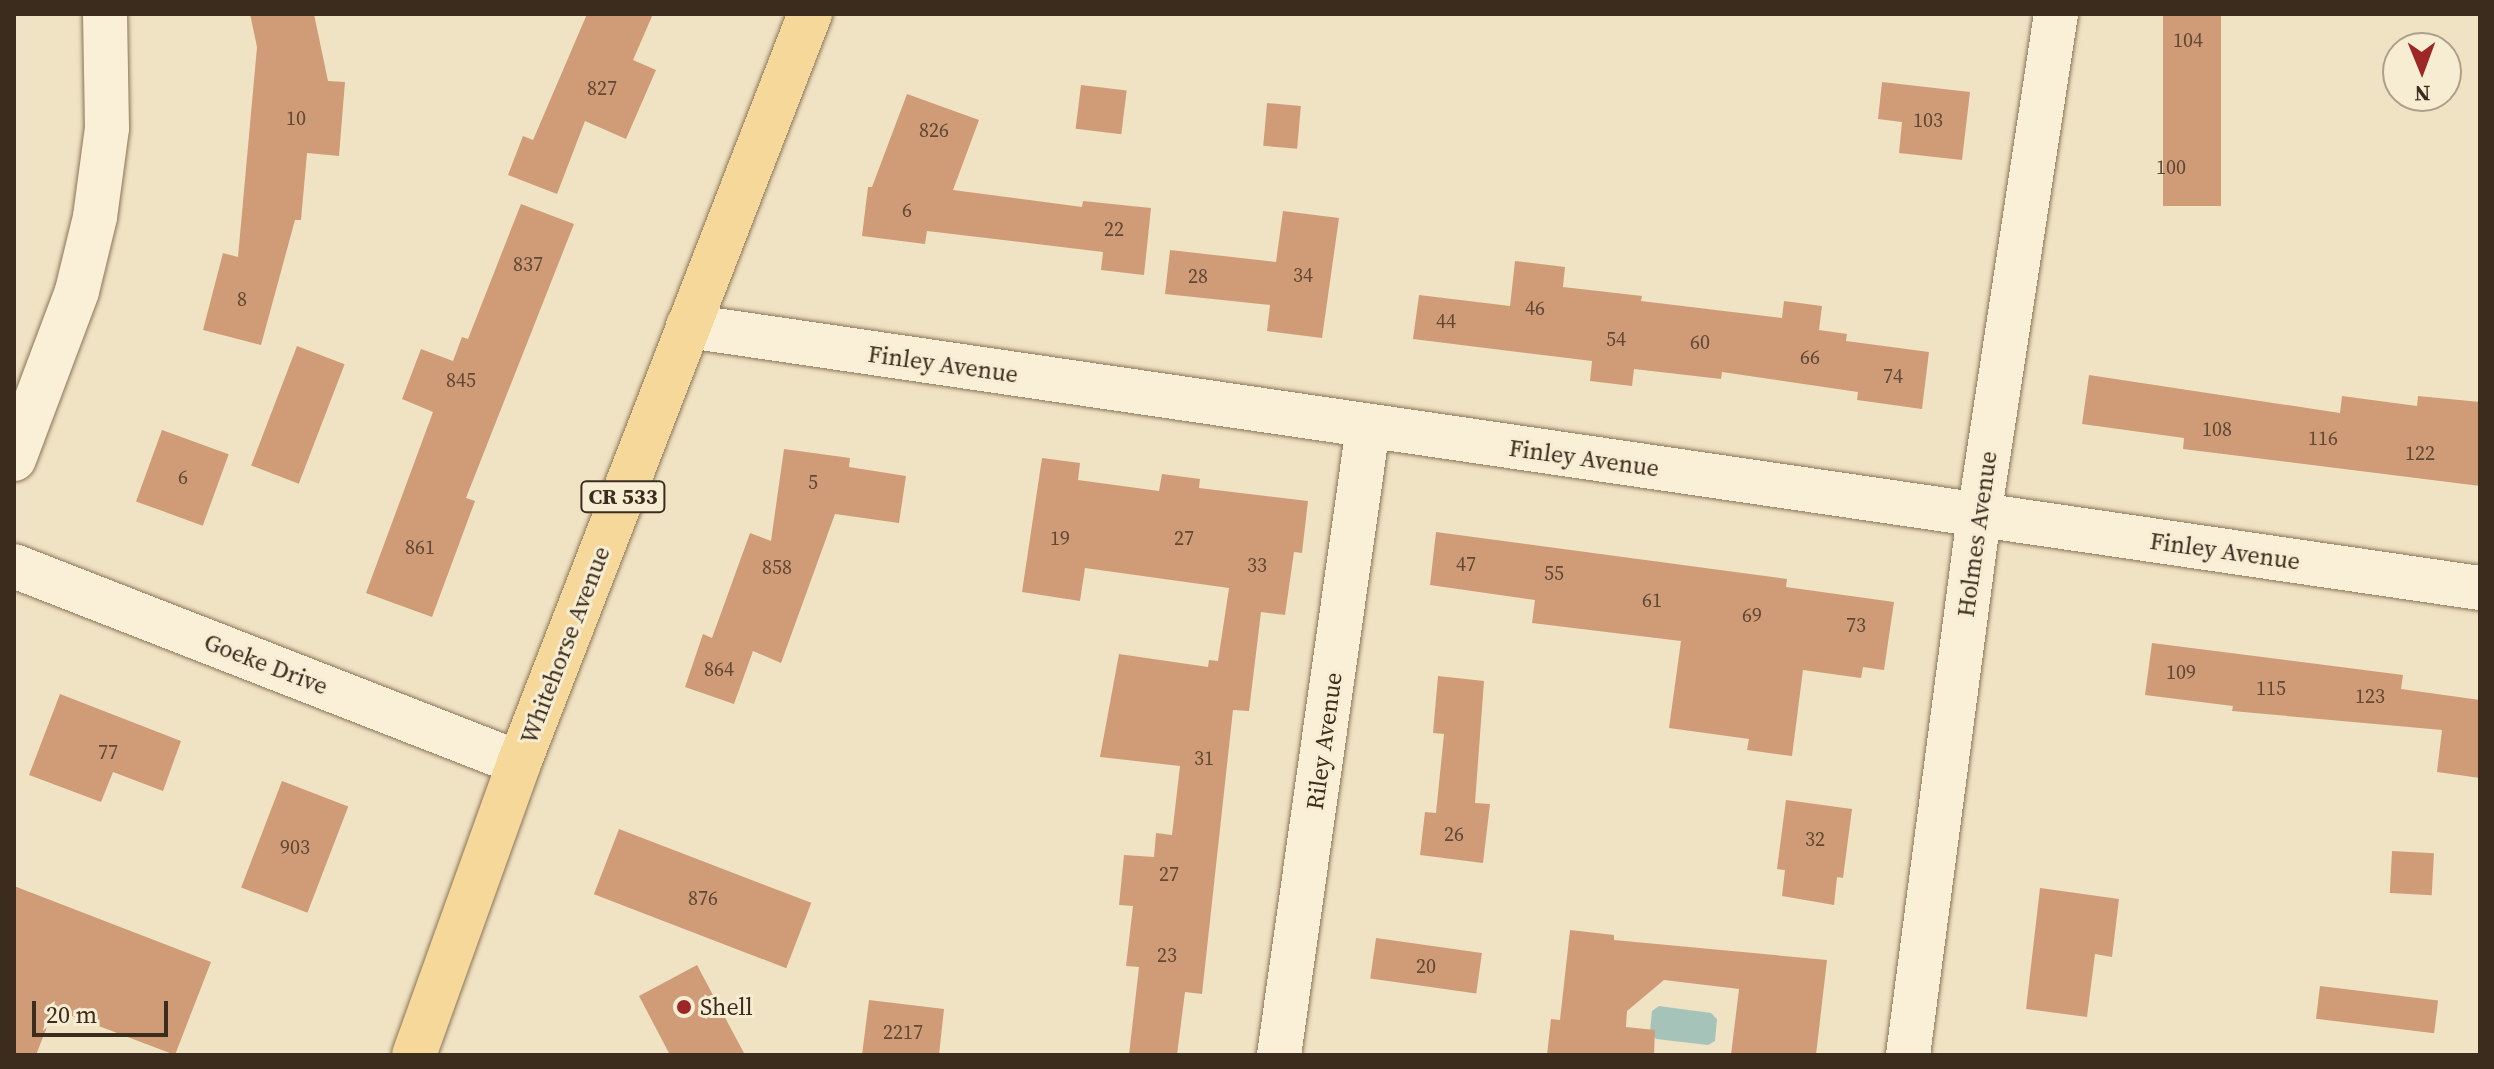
<!DOCTYPE html>
<style>
body{margin:0}
#map{position:relative;width:2494px;height:1069px;overflow:hidden;background:#f0e3c3;font-family:"Source Serif 4",serif}
div>[style]{position:absolute}
.water>*{inset:0;background:#a6c3ba}
.building>*{inset:0;background:#d09c78;transform-origin:0 0}
.roads{filter:drop-shadow(0 0 2px #8b7459) drop-shadow(0 0 2px #8b7459)}
.minor>*{height:44px;margin:-22px;padding:0 22px;transform-origin:22px;border-radius:22px;background:#faf0d7}
.major>*{height:44px;margin:-22px;padding:0 22px;transform-origin:22px;border-radius:22px;background:#f5d89a}
.dots>*{width:22px;height:22px;translate:-50% -50%;box-sizing:border-box;border:4px solid #f7edd3;border-radius:50%}
span{translate:-50% -50%;white-space:nowrap;text-align:center;line-height:1.15;-webkit-text-stroke:6px #f7edd3;paint-order:stroke}
.number-label{font-size:20px;color:#604834}
.number-label span{-webkit-text-stroke-width:0}
.shield-label span{padding:2px 6px;background:#f7edd3;border:2px solid;border-radius:6px;-webkit-text-stroke-width:0}
.shield-label{font-size:22px;color:#3b2c1e;font-weight:700}
.street-label{font-size:24px;color:#3b2c1e}
.poi-label{font-size:24px;color:#3b2c1e}
.left{translate:0 -50%;text-align:left}
.frame{position:absolute;inset:0;border:16px solid #3b2c1e;pointer-events:none}
.north{position:absolute;left:2382px;top:32px;width:80px;height:80px;box-sizing:border-box;background:#f7edd3;border:2px solid #aca08b;border-radius:50%;rotate:179deg;font-size:22px;font-weight:700;line-height:32px;text-align:center;color:#3b2c1e}
.north::after{content:'';display:block;margin:auto;width:28px;height:36px;background:#9d2627;clip-path:polygon(50% 0,100% 100%,50% 72%,0 100%)}
.scale{position:absolute;left:32px;top:1001px;width:136px;height:36px;box-sizing:border-box;border:4px solid #3b2c1e;border-top:0;padding-left:10px;font-size:24px;line-height:28px;white-space:nowrap;color:#3b2c1e;-webkit-text-stroke:6px #f7edd3;paint-order:stroke}
</style>
<div id="map">
<div class="water">
<div style="clip-path:polygon(1659px 1006px,1711px 1013px,1717px 1019px,1715px 1041px,1708px 1045px,1656px 1039px,1650px 1032px,1652px 1011px)"></div>
</div>
<div class="building">
<div style="clip-path:polygon(250px 14px,314px 14px,328px 81px,345px 82px,339px 156px,307px 153px,301px 220px,295px 220px,261px 345px,203px 330px,223px 253px,238px 257px,257px 47px)"></div>
<div style="clip-path:polygon(587px 14px,653px 14px,633px 60px,656px 70px,626px 139px,585px 121px,557px 194px,508px 175px,523px 136px,533px 140px)"></div>
<div style="left:2163px;top:14px;width:58px;height:192px"></div>
<div style="clip-path:polygon(1882px 82px,1970px 92px,1962px 160px,1899px 153px,1902px 122px,1878px 119px)"></div>
<div style="left:1081px;top:85px;width:46px;height:44px;rotate:7deg"></div>
<div style="clip-path:polygon(907px 94px,979px 120px,953px 190px,1082px 207px,1083px 201px,1151px 208px,1144px 275px,1101px 270px,1103px 252px,927px 231px,925px 244px,862px 236px,868px 187px,872px 187px)"></div>
<div style="left:1267px;top:103px;width:34px;height:43px;rotate:5deg"></div>
<div style="clip-path:polygon(521px 204px,574px 224px,466px 498px,475px 501px,432px 617px,366px 593px,433px 412px,402px 399px,421px 349px,453px 361px,462px 337px,468px 339px)"></div>
<div style="clip-path:polygon(1283px 211px,1339px 218px,1322px 338px,1267px 331px,1270px 305px,1165px 294px,1170px 250px,1276px 262px)"></div>
<div style="clip-path:polygon(1515px 261px,1565px 267px,1563px 287px,1642px 296px,1641px 301px,1782px 318px,1784px 301px,1822px 306px,1819px 330px,1847px 334px,1846px 341px,1929px 352px,1922px 409px,1857px 400px,1858px 392px,1722px 372px,1721px 379px,1634px 369px,1632px 386px,1590px 381px,1592px 361px,1413px 339px,1419px 295px,1510px 306px)"></div>
<div style="left:297px;top:346px;width:51px;height:128px;rotate:21deg"></div>
<div style="clip-path:polygon(2089px 375px,2340px 413px,2342px 396px,2417px 406px,2418px 396px,2480px 402px,2480px 486px,2183px 449px,2184px 438px,2082px 424px)"></div>
<div style="left:162px;top:430px;width:71px;height:76px;rotate:20deg"></div>
<div style="clip-path:polygon(784px 449px,850px 458px,849px 467px,906px 476px,899px 523px,835px 514px,781px 663px,753px 651px,734px 704px,685px 687px,703px 634px,712px 638px,750px 533px,771px 541px)"></div>
<div style="clip-path:polygon(1042px 458px,1080px 463px,1078px 480px,1159px 491px,1162px 474px,1200px 479px,1199px 488px,1308px 501px,1302px 553px,1294px 552px,1285px 615px,1261px 612px,1249px 711px,1233px 710px,1202px 994px,1185px 992px,1177px 1055px,1129px 1055px,1139px 967px,1126px 966px,1133px 906px,1119px 905px,1124px 855px,1154px 857px,1156px 833px,1172px 835px,1180px 766px,1100px 757px,1119px 654px,1208px 667px,1209px 660px,1218px 661px,1229px 588px,1085px 568px,1080px 601px,1022px 592px)"></div>
<div style="clip-path:polygon(1436px 532px,1787px 579px,1786px 587px,1894px 602px,1884px 670px,1863px 667px,1861px 678px,1803px 670px,1792px 756px,1747px 750px,1749px 739px,1669px 728px,1681px 641px,1532px 623px,1535px 600px,1430px 585px)"></div>
<div style="clip-path:polygon(2152px 643px,2403px 675px,2401px 689px,2480px 700px,2480px 778px,2437px 772px,2442px 730px,2232px 711px,2233px 706px,2145px 695px)"></div>
<div style="clip-path:polygon(1438px 676px,1484px 681px,1475px 803px,1490px 804px,1483px 863px,1420px 855px,1425px 812px,1436px 813px,1444px 734px,1433px 733px)"></div>
<div style="clip-path:polygon(60px 694px,181px 741px,163px 791px,113px 772px,101px 802px,29px 775px)"></div>
<div style="left:282px;top:781px;width:71px;height:114px;rotate:21deg"></div>
<div style="clip-path:polygon(1786px 800px,1852px 809px,1843px 878px,1837px 877px,1834px 905px,1782px 896px,1785px 870px,1777px 869px)"></div>
<div style="left:619px;top:829px;width:206px;height:70px;rotate:21deg"></div>
<div style="left:2392px;top:851px;width:42px;height:42px;rotate:3deg"></div>
<div style="clip-path:polygon(14px 886px,211px 962px,175px 1055px,54px 1009px,36px 1055px,14px 1055px)"></div>
<div style="clip-path:polygon(2040px 888px,2119px 899px,2112px 957px,2095px 954px,2087px 1017px,2026px 1009px)"></div>
<div style="clip-path:polygon(1570px 930px,1614px 935px,1614px 940px,1827px 960px,1816px 1055px,1731px 1055px,1739px 989px,1664px 980px,1627px 1011px,1626px 1027px,1655px 1030px,1654px 1055px,1547px 1055px,1551px 1019px,1560px 1020px)"></div>
<div style="left:1376px;top:938px;width:107px;height:41px;rotate:8deg"></div>
<div style="clip-path:polygon(697px 965px,745px 1055px,670px 1055px,639px 996px)"></div>
<div style="left:2320px;top:986px;width:119px;height:33px;rotate:7deg"></div>
<div style="clip-path:polygon(869px 1000px,944px 1009px,939px 1055px,862px 1055px)"></div>
</div>
<div class="roads">
<div class="minor">
<div style="left:688px;top:326px;width:1811px;rotate:8.32deg"></div>
<div style="left:14px;top:459px;width:179px;rotate:-69.4deg"></div>
<div style="left:77px;top:291px;width:76px;rotate:-76.3deg"></div>
<div style="left:95px;top:217px;width:90px;rotate:-82.3deg"></div>
<div style="left:107px;top:128px;width:114px;rotate:-91deg"></div>
<div style="left:14px;top:566px;width:542px;rotate:21.31deg"></div>
<div style="left:1279px;top:1055px;width:634px;rotate:-81.93deg"></div>
<div style="left:1908px;top:1055px;width:544px;rotate:-82.5deg"></div>
<div style="left:1979px;top:516px;width:508px;rotate:-81.28deg"></div>
</div>
<div class="major">
<div style="left:414px;top:1055px;width:310px;rotate:-70.2deg"></div>
<div style="left:519px;top:763px;width:804px;rotate:-68.77deg"></div>
</div>
</div>
<div class="dots">
<div style="left:684px;top:1007px;background:#9d2627"></div>
</div>
<div class="number-label">
<span style="left:2188px;top:40px">104</span>
<span style="left:602px;top:88px">827</span>
<span style="left:296px;top:118px">10</span>
<span style="left:1928px;top:120px">103</span>
<span style="left:934px;top:130px">826</span>
<span style="left:2171px;top:167px">100</span>
<span style="left:907px;top:210px">6</span>
<span style="left:1114px;top:229px">22</span>
<span style="left:528px;top:264px">837</span>
<span style="left:1303px;top:275px">34</span>
<span style="left:1198px;top:276px">28</span>
<span style="left:242px;top:299px">8</span>
<span style="left:1535px;top:308px">46</span>
<span style="left:1446px;top:321px">44</span>
<span style="left:1616px;top:339px">54</span>
<span style="left:1700px;top:342px">60</span>
<span style="left:1810px;top:357px">66</span>
<span style="left:1893px;top:376px">74</span>
<span style="left:461px;top:380px">845</span>
<span style="left:2217px;top:429px">108</span>
<span style="left:2323px;top:438px">116</span>
<span style="left:2420px;top:453px">122</span>
<span style="left:183px;top:477px">6</span>
<span style="left:813px;top:482px">5</span>
<span style="left:1060px;top:538px">19</span>
<span style="left:1184px;top:538px">27</span>
<span style="left:420px;top:547px">861</span>
<span style="left:1466px;top:564px">47</span>
<span style="left:1257px;top:565px">33</span>
<span style="left:777px;top:567px">858</span>
<span style="left:1554px;top:573px">55</span>
<span style="left:1652px;top:600px">61</span>
<span style="left:1752px;top:615px">69</span>
<span style="left:1856px;top:625px">73</span>
<span style="left:719px;top:669px">864</span>
<span style="left:2181px;top:672px">109</span>
<span style="left:2271px;top:688px">115</span>
<span style="left:2370px;top:696px">123</span>
<span style="left:108px;top:752px">77</span>
<span style="left:1204px;top:758px">31</span>
<span style="left:1454px;top:834px">26</span>
<span style="left:1815px;top:839px">32</span>
<span style="left:295px;top:847px">903</span>
<span style="left:1169px;top:874px">27</span>
<span style="left:703px;top:898px">876</span>
<span style="left:1167px;top:955px">23</span>
<span style="left:1426px;top:966px">20</span>
<span style="left:903px;top:1032px">2217</span>
</div>
<div class="shield-label">
<span style="left:623px;top:497px">CR 533</span>
</div>
<div class="street-label">
<span style="left:943px;top:364px;rotate:8deg">Finley Avenue</span>
<span style="left:1584px;top:458px;rotate:8deg">Finley Avenue</span>
<span style="left:1977px;top:534px;rotate:-82deg">Holmes Avenue</span>
<span style="left:2225px;top:551px;rotate:8deg">Finley Avenue</span>
<span style="left:565px;top:645px;rotate:-69deg">Whitehorse Avenue</span>
<span style="left:266px;top:664px;rotate:21deg">Goeke Drive</span>
<span style="left:1324px;top:741px;rotate:-82deg">Riley Avenue</span>
</div>
<div class="poi-label">
<span class="left" style="left:700px;top:1007px">Shell</span>
</div>
<div class="frame"></div>
<div class="north">N</div>
<div class="scale">20 m</div>
</div>
